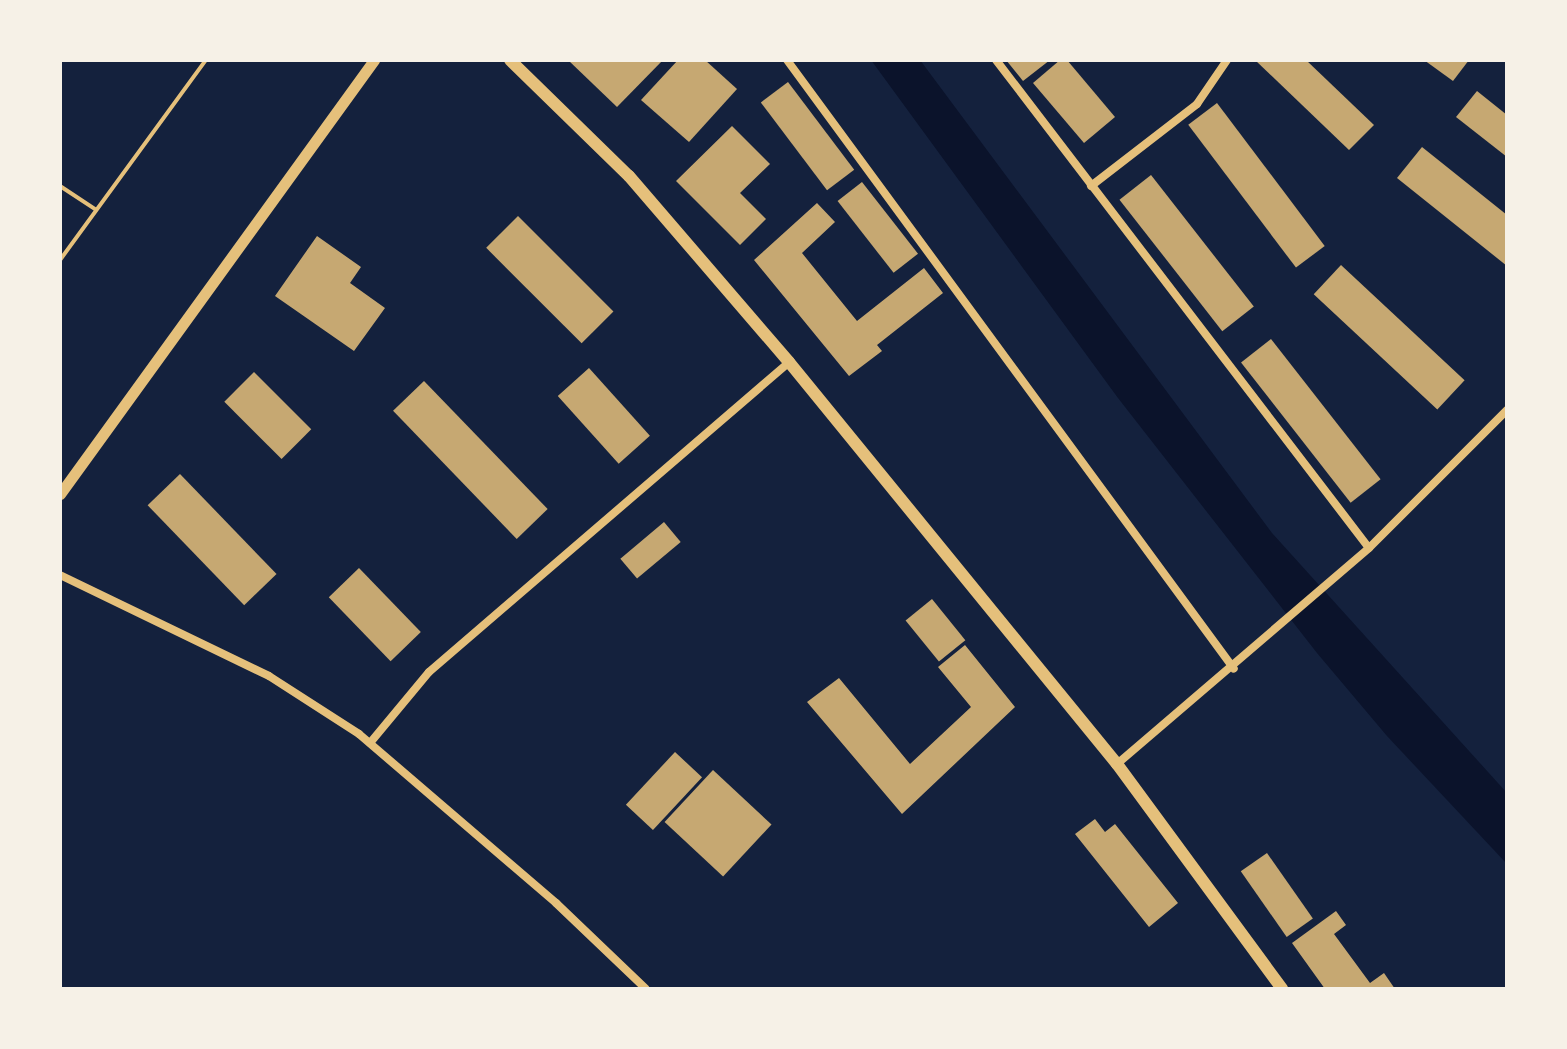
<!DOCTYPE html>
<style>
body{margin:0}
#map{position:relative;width:1567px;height:1049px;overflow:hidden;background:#14213d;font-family:"Titillium Web",sans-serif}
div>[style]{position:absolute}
.water>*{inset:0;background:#0b132b}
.building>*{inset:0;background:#c6a872;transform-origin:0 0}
.service>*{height:4px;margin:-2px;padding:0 2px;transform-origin:2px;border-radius:2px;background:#e5c07b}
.minor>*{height:8px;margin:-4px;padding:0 4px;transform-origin:4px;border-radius:4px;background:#e5c07b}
.tertiary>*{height:11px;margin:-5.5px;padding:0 5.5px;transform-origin:5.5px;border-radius:5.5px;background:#e5c07b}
.secondary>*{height:12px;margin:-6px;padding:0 6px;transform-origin:6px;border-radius:6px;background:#e5c07b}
span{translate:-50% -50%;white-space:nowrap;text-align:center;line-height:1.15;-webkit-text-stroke:6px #f6f1e7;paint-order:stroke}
.frame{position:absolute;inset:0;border:62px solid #f6f1e7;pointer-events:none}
</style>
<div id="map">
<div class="water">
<div style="clip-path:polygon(871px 60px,920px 60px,1272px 533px,1507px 793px,1507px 864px,1387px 736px,1317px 653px,1118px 398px)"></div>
</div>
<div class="building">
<div style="clip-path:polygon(568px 60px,663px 60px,617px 107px)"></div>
<div style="clip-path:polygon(678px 60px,705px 60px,737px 89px,689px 142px,641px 100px)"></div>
<div style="clip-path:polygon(1006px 60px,1050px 60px,1023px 81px)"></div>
<div style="clip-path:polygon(1060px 60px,1067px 60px,1115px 117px,1084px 143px,1033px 83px)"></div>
<div style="clip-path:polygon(1255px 60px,1306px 60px,1374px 125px,1349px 150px)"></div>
<div style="clip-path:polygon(1424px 60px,1469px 60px,1453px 81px)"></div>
<div style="left:788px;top:82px;width:110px;height:34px;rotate:53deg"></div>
<div style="clip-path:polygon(1477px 91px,1507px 115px,1507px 157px,1456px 117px)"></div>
<div style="left:1217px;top:103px;width:179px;height:36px;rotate:53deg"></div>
<div style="clip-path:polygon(732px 126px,770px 164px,740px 193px,766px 219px,740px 245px,676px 181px)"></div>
<div style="clip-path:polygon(1422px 147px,1507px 215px,1507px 266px,1397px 178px)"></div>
<div style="left:1151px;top:175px;width:167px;height:40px;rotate:52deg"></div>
<div style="left:862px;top:182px;width:91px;height:31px;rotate:52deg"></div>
<div style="clip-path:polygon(817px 203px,835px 222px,802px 253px,857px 321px,924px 268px,943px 293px,877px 345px,882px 351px,849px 376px,754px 260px)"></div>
<div style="left:518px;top:216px;width:135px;height:45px;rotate:45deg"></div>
<div style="clip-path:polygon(317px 236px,361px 267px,350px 283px,385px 308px,354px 351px,275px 296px)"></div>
<div style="left:1341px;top:265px;width:169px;height:40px;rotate:43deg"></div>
<div style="left:1271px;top:339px;width:178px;height:38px;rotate:52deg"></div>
<div style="left:589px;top:368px;width:91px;height:42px;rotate:48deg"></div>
<div style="left:254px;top:372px;width:81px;height:42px;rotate:45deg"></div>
<div style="left:424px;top:381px;width:178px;height:43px;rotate:46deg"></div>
<div style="left:180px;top:474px;width:139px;height:45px;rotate:46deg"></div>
<div style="left:664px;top:522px;width:26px;height:57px;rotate:50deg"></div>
<div style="left:359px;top:568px;width:89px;height:42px;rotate:46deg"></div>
<div style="left:932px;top:599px;width:53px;height:34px;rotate:51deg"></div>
<div style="clip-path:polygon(965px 645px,1015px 707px,902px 814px,807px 702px,839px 678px,910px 764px,971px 707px,938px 667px)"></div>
<div style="left:675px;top:752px;width:37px;height:72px;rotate:43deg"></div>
<div style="left:713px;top:770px;width:80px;height:71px;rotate:43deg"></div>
<div style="clip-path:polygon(1095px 819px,1105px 832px,1115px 824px,1178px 903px,1149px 927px,1075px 834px)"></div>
<div style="left:1267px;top:853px;width:80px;height:32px;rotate:55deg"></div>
<div style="clip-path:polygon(1336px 911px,1346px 925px,1334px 934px,1370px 983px,1384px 973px,1395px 989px,1325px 989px,1292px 943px)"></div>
</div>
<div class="service">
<div style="left:60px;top:186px;width:42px;rotate:33.3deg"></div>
<div style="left:60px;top:260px;width:248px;rotate:-53.9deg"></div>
</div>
<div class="minor">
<div style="left:787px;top:60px;width:755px;rotate:53.72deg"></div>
<div style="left:996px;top:60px;width:614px;rotate:52.61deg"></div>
<div style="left:1091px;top:186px;width:134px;rotate:-37.7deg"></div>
<div style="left:1197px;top:104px;width:53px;rotate:-55.7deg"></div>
<div style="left:60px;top:575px;width:232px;rotate:25.8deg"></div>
<div style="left:269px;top:676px;width:107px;rotate:32.8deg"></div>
<div style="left:359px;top:734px;width:260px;rotate:40.6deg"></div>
<div style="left:556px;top:903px;width:124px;rotate:43.7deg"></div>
<div style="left:370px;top:743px;width:92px;rotate:-50.3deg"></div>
<div style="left:429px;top:672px;width:475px;rotate:-40.7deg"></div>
<div style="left:1117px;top:764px;width:332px;rotate:-40.6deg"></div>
<div style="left:1369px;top:548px;width:195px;rotate:-45deg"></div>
</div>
<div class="tertiary">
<div style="left:60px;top:494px;width:536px;rotate:-54.11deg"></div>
</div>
<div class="secondary">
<div style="left:510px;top:60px;width:166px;rotate:44.3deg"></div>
<div style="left:629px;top:176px;width:245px;rotate:49.3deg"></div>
<div style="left:789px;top:362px;width:519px;rotate:50.79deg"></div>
<div style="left:1117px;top:764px;width:279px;rotate:53.7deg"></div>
</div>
<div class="frame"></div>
</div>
